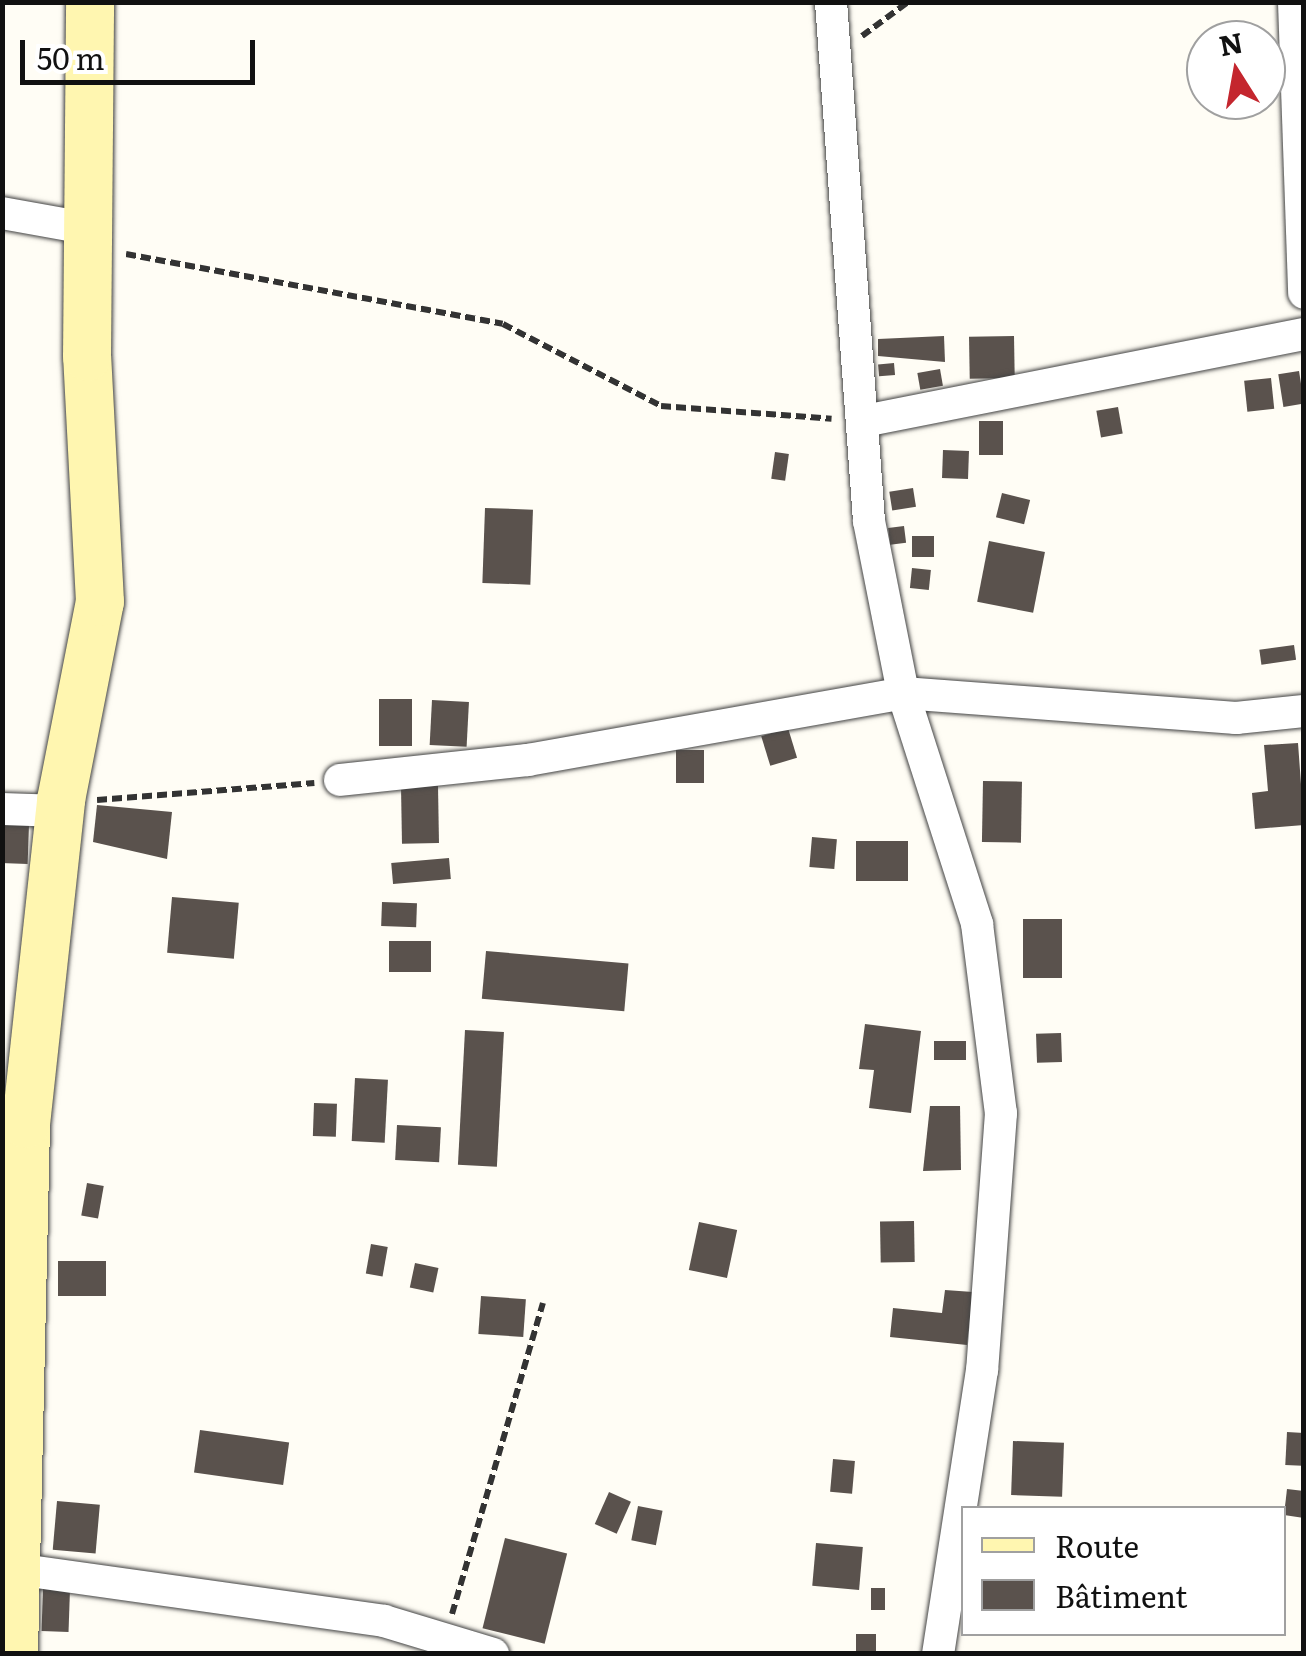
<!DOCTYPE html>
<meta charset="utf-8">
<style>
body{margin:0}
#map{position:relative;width:1306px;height:1656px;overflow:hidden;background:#fffdf5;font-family:Literata,serif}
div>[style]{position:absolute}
.building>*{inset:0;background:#5a524d;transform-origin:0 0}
.path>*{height:6px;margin-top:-3px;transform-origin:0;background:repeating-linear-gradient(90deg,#333 0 10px,transparent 0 15px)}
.roads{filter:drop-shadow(0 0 2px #444) drop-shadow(0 0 2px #444)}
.street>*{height:32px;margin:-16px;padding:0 16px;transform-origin:16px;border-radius:16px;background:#fff}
.secondary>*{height:48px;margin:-24px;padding:0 24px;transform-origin:24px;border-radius:24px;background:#fff6b0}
span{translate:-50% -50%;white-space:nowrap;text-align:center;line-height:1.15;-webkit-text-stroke:10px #fff;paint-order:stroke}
.frame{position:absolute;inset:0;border:5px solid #111;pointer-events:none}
.legend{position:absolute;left:961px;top:1506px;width:325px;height:130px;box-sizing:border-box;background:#fff;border:2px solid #a0a0a0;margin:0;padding:12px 18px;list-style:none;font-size:30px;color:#111}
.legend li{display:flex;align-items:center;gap:20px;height:50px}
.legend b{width:50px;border:2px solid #a0a0a0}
.north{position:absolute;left:1186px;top:20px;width:100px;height:100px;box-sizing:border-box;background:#fff;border:2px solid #a0a0a0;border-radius:50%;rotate:349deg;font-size:28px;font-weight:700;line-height:40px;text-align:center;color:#111}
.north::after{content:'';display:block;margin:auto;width:35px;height:45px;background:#c4262e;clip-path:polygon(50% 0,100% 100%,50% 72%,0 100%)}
.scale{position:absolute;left:20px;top:40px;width:235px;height:45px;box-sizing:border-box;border:5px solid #111;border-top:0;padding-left:12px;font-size:30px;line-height:35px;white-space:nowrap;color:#111;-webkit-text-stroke:8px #fff;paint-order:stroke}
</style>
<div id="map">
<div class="building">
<div style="clip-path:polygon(944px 336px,945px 362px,878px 356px,878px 339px)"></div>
<div style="left:1014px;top:336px;width:42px;height:45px;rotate:89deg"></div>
<div style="left:894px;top:363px;width:12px;height:16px;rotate:85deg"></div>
<div style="left:940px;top:369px;width:17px;height:23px;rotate:80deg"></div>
<div style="left:1299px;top:371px;width:33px;height:21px;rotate:81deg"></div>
<div style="left:1271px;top:378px;width:31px;height:27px;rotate:84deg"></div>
<div style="left:1118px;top:407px;width:27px;height:22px;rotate:80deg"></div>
<div style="left:1003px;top:421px;width:34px;height:24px;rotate:90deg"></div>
<div style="left:943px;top:450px;width:26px;height:28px;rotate:2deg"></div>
<div style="left:775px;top:452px;width:14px;height:27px;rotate:8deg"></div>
<div style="left:913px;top:488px;width:19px;height:24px;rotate:81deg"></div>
<div style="left:1002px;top:493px;width:29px;height:25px;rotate:14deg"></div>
<div style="left:485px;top:508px;width:48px;height:75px;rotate:2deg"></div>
<div style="left:904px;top:526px;width:17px;height:16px;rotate:83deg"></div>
<div style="left:912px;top:536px;width:22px;height:21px"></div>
<div style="left:989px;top:541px;width:57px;height:62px;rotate:11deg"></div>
<div style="left:912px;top:568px;width:19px;height:20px;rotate:6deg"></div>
<div style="left:1294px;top:645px;width:15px;height:35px;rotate:82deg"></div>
<div style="left:379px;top:699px;width:33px;height:47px"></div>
<div style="left:432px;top:700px;width:37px;height:45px;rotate:3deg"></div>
<div style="left:788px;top:728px;width:31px;height:28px;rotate:73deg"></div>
<div style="clip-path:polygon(1298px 743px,1304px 825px,1255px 829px,1252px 793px,1268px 791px,1264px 745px)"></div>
<div style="left:676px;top:750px;width:28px;height:33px"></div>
<div style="left:983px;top:781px;width:39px;height:61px;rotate:1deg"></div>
<div style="left:438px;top:786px;width:57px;height:37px;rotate:89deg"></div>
<div style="clip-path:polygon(97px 805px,172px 812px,167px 859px,93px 842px)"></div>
<div style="left:2px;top:824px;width:27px;height:39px;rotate:2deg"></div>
<div style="left:812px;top:837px;width:25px;height:30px;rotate:5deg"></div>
<div style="left:856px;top:841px;width:52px;height:40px"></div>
<div style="left:449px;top:858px;width:21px;height:58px;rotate:85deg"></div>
<div style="left:172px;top:897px;width:67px;height:56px;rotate:5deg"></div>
<div style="left:382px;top:902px;width:35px;height:24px;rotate:2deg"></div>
<div style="left:1023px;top:919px;width:39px;height:59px"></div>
<div style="left:389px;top:941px;width:42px;height:31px"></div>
<div style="left:486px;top:951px;width:143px;height:48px;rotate:5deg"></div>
<div style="clip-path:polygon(865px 1024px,921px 1031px,911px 1113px,869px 1108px,874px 1070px,859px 1069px)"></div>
<div style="left:465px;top:1030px;width:39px;height:135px;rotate:3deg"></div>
<div style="left:1061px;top:1033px;width:29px;height:25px;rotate:88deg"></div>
<div style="left:934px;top:1041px;width:32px;height:19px"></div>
<div style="left:355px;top:1078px;width:33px;height:63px;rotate:3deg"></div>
<div style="left:314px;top:1103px;width:23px;height:33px;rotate:2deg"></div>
<div style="clip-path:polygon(930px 1106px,960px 1106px,961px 1170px,923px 1171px)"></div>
<div style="left:397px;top:1125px;width:44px;height:35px;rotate:3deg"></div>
<div style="left:87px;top:1183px;width:17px;height:33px;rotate:10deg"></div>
<div style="left:914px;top:1221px;width:41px;height:34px;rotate:89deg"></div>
<div style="left:699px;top:1222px;width:39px;height:49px;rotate:12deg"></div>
<div style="left:371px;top:1244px;width:17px;height:30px;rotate:10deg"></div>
<div style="left:106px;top:1261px;width:35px;height:48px;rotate:90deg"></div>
<div style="left:415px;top:1263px;width:24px;height:25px;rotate:12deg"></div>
<div style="clip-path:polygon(945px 1290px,973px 1292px,967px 1345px,890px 1337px,893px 1308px,942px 1313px)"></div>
<div style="left:481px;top:1296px;width:45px;height:38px;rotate:4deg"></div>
<div style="left:200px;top:1430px;width:90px;height:43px;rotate:8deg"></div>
<div style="left:1287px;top:1432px;width:17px;height:33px;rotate:3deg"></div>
<div style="left:1013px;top:1441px;width:51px;height:54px;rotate:2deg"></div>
<div style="left:833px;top:1459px;width:22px;height:33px;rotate:5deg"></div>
<div style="clip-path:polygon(1287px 1489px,1304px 1491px,1304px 1518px,1284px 1515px)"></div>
<div style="left:609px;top:1492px;width:24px;height:35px;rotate:24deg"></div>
<div style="left:57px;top:1501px;width:43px;height:49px;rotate:5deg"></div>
<div style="left:638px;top:1506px;width:25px;height:35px;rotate:11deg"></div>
<div style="left:505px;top:1538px;width:64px;height:93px;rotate:14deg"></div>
<div style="left:816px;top:1543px;width:47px;height:43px;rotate:5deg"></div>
<div style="left:871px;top:1588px;width:14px;height:22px"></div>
<div style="left:43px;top:1589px;width:27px;height:42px;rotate:2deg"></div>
<div style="left:876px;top:1634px;width:20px;height:20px;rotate:90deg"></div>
</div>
<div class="path">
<div style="left:862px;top:36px;width:57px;rotate:-36.5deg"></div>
<div style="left:126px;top:254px;width:383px;rotate:10.5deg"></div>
<div style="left:503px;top:324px;width:178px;rotate:27.4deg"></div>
<div style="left:661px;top:406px;width:171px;rotate:4.3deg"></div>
<div style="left:97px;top:800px;width:218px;rotate:-4.5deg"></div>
<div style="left:452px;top:1614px;width:324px;rotate:-73.7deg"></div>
</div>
<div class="roads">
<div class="street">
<div style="left:831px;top:2px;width:520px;rotate:85.81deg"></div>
<div style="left:869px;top:521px;width:175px;rotate:78.8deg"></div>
<div style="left:903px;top:693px;width:243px;rotate:72.2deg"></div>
<div style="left:977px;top:924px;width:191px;rotate:82.8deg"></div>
<div style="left:1001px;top:1113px;width:258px;rotate:94.2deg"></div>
<div style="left:982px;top:1370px;width:287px;rotate:98.8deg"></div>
<div style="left:1294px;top:2px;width:291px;rotate:88deg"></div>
<div style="left:2px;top:213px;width:90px;rotate:10.2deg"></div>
<div style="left:864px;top:421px;width:449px;rotate:-11.2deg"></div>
<div style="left:340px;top:780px;width:189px;rotate:-6.1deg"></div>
<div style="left:528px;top:760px;width:381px;rotate:-10.1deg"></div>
<div style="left:903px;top:693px;width:334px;rotate:4.3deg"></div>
<div style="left:1236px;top:718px;width:68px;rotate:-5.9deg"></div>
<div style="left:2px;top:809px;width:57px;rotate:2deg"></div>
<div style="left:15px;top:1569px;width:373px;rotate:8deg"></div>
<div style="left:384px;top:1621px;width:114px;rotate:16.8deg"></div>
</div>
<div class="secondary">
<div style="left:14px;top:1654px;width:530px;rotate:-88.7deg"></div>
<div style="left:26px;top:1124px;width:326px;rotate:-83.8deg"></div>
<div style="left:61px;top:800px;width:202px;rotate:-78.9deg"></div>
<div style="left:100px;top:602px;width:245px;rotate:-93deg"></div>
<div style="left:87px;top:357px;width:355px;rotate:-89.5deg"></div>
</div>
</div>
<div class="frame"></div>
<ul class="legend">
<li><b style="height:12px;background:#fff6b0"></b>Route</li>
<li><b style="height:28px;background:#5a524d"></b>Bâtiment</li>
</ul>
<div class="north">N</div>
<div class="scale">50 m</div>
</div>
